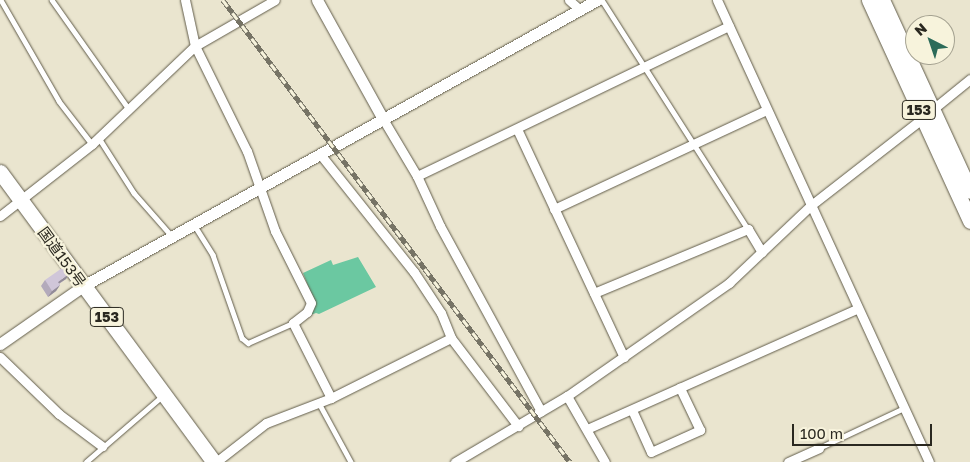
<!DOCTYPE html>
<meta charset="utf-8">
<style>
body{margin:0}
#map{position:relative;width:970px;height:462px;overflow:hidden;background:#eae5cf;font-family:"Golos Text","Noto Sans JP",sans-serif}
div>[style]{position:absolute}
.green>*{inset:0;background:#6bc8a1}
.roads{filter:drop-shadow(0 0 1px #615c4a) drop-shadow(0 0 1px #615c4a)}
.service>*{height:4.5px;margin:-2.25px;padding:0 2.25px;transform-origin:2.25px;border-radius:2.25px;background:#fff}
.minor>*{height:9px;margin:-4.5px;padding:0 4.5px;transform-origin:4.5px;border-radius:4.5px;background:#fff}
.tertiary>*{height:11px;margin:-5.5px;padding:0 5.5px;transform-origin:5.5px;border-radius:5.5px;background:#fff}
.trunk>*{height:15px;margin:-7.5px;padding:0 7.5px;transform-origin:7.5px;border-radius:7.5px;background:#fff}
.rail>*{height:4.5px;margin-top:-2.25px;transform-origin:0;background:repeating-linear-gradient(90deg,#f7f3dc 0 8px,#767365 0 16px);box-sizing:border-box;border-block:1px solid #767365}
.wall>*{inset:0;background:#b3aabb}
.shaded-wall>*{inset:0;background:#928b98}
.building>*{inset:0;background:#d0c6d9}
span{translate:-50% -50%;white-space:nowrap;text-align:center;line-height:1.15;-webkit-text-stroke:4.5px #f7f3dc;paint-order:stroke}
.shield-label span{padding:1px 4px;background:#f7f3dc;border:1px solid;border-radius:4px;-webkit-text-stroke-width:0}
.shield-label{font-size:14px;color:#2a2820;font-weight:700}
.street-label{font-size:15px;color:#2a2820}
.north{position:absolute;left:905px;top:15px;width:50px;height:50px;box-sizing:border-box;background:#f7f3dc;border:1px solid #a5a291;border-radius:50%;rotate:319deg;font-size:14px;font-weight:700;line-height:20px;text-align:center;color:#2a2820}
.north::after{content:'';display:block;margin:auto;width:18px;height:22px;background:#2c6b59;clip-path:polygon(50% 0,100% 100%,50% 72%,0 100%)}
.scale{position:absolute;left:792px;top:424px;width:140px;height:22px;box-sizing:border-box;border:2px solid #2a2820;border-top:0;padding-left:6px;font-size:15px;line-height:18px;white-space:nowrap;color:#2a2820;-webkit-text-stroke:4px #f7f3dc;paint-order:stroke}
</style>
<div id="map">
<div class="green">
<div style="clip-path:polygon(358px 257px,376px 287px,319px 314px,316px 313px,302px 318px,315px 304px,303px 273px,331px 260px,333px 265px)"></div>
</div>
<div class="roads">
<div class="service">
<div style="left:1px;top:0;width:116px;rotate:60.1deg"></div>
<div style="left:59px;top:101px;width:54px;rotate:52.5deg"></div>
<div style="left:52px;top:0;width:133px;rotate:54.8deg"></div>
<div style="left:602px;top:0;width:272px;rotate:57.5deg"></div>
<div style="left:99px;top:138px;width:65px;rotate:57.5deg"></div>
<div style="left:134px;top:193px;width:56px;rotate:48.6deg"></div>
<div style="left:195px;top:226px;width:34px;rotate:58deg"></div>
<div style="left:213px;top:255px;width:88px;rotate:70.7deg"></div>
<div style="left:242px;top:338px;width:8px;rotate:40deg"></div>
<div style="left:248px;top:343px;width:49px;rotate:-24deg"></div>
<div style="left:319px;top:403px;width:67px;rotate:61.5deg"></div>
<div style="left:819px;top:448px;width:94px;rotate:-25.2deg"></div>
<div style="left:86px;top:462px;width:99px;rotate:-40.9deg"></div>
</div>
<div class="minor">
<div style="left:185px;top:0;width:47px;rotate:77.7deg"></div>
<div style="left:195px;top:46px;width:117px;rotate:63.7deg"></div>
<div style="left:247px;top:151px;width:85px;rotate:70.7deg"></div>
<div style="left:275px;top:231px;width:80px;rotate:63.4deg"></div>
<div style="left:311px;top:303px;width:10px;rotate:114deg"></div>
<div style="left:307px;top:312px;width:18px;rotate:142deg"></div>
<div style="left:293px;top:323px;width:84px;rotate:63.1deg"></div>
<div style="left:569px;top:0;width:12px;rotate:42deg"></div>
<div style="left:717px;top:0;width:508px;rotate:65.35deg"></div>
<div style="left:932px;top:110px;width:49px;rotate:-39.2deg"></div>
<div style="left:383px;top:119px;width:66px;rotate:59.2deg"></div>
<div style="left:417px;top:176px;width:55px;rotate:65.3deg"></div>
<div style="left:440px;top:226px;width:211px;rotate:61.4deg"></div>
<div style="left:517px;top:129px;width:252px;rotate:64.9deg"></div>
<div style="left:320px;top:154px;width:151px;rotate:51.5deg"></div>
<div style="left:414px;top:272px;width:49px;rotate:56.6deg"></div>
<div style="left:441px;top:313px;width:27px;rotate:68deg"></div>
<div style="left:451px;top:338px;width:111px;rotate:52.7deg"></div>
<div style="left:417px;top:176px;width:346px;rotate:-25.7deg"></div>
<div style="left:554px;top:209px;width:234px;rotate:-25deg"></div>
<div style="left:0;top:216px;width:117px;rotate:-38deg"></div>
<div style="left:92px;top:144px;width:142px;rotate:-43.6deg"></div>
<div style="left:195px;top:46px;width:92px;rotate:-29.9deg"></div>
<div style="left:594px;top:293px;width:167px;rotate:-22.6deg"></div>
<div style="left:748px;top:229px;width:27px;rotate:59deg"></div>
<div style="left:0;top:357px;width:82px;rotate:44deg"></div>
<div style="left:59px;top:414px;width:54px;rotate:36.7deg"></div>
<div style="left:567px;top:396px;width:76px;rotate:60.1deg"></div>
<div style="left:632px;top:410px;width:46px;rotate:65.7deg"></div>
<div style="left:651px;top:452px;width:54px;rotate:-24.2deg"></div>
<div style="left:700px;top:430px;width:47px;rotate:-115.5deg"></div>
<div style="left:587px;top:429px;width:295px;rotate:-24deg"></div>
<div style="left:216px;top:462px;width:63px;rotate:-38deg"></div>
<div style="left:266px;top:423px;width:70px;rotate:-21deg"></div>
<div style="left:331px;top:398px;width:134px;rotate:-26.6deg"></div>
<div style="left:455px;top:462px;width:130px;rotate:-30.5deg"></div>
<div style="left:567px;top:396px;width:198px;rotate:-34.9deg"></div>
<div style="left:729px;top:283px;width:112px;rotate:-43.5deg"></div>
<div style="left:810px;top:206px;width:143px;rotate:-37.9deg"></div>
<div style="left:788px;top:462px;width:34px;rotate:-24deg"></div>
</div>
<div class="tertiary">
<div style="left:317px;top:0;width:136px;rotate:61deg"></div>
<div style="left:0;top:344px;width:101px;rotate:-34.9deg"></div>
<div style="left:83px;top:286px;width:588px;rotate:-29.09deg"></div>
</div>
<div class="trunk">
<div style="left:869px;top:0;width:243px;rotate:65.4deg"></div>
<div style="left:882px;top:0;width:210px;rotate:65.3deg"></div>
<div style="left:0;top:172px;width:360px;rotate:53.6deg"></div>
</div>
</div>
<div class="rail">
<div style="left:223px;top:0;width:578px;rotate:53.09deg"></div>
</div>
<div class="wall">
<div style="clip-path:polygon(66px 279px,59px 284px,60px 285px,56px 291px,48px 297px,41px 286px,45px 280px)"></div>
</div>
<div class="shaded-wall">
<div style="clip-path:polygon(70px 273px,66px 279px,53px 287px,58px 282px)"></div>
<div style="clip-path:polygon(60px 285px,56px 291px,48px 297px,52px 291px)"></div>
</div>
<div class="building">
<div style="clip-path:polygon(65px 266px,70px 273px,58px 282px,60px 285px,52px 291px,45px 280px)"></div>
</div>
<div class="shield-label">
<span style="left:919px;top:110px">153</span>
<span style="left:107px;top:317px">153</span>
</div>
<div class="street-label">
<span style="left:62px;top:257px;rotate:54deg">国道153号</span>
</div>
<div class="north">N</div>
<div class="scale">100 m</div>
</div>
